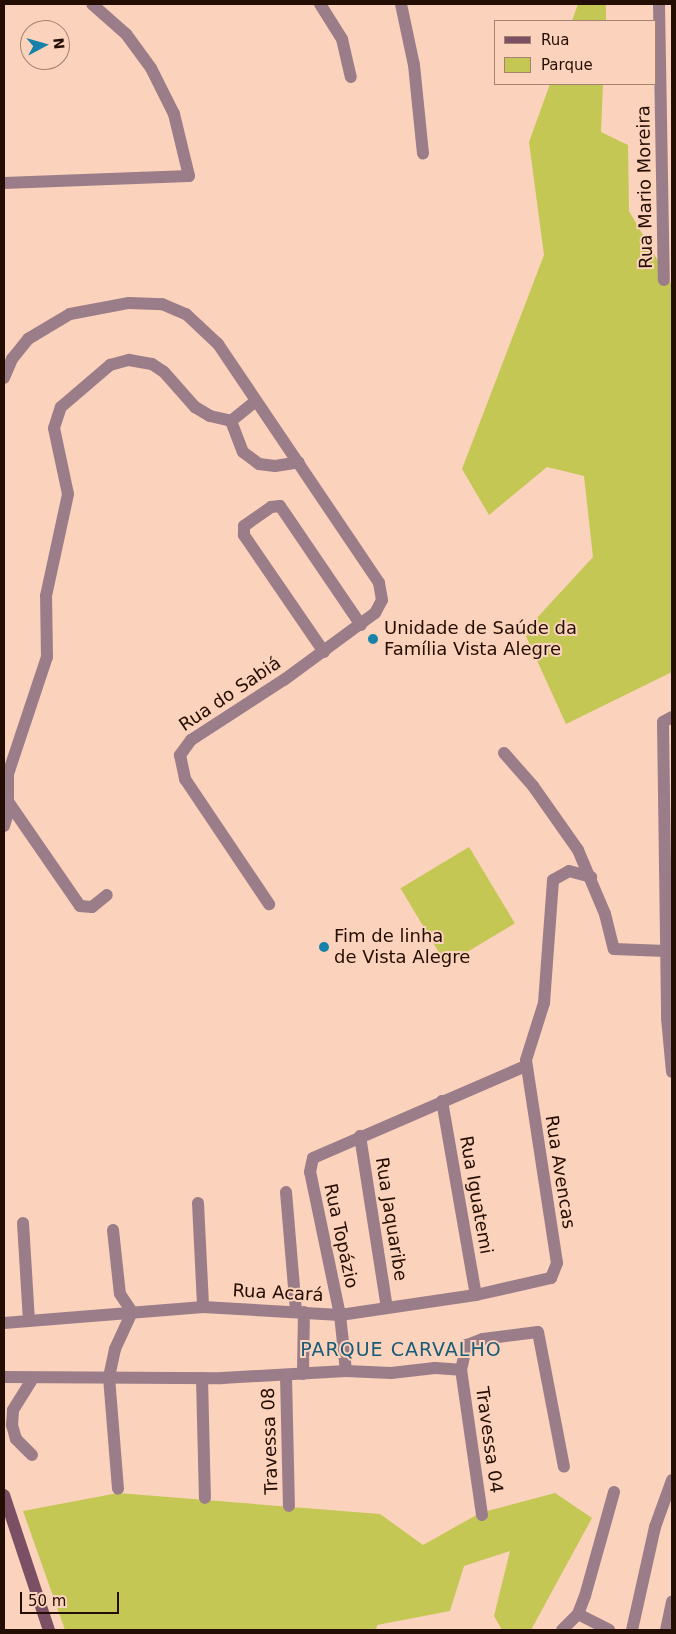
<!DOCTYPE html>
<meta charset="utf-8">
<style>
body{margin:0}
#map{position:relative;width:676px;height:1634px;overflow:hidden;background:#fbd2bb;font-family:"DejaVu Sans",sans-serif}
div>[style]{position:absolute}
.green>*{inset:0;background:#c4c754;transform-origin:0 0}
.street>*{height:12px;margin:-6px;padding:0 6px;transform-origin:6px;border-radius:6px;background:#9b7d8a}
.secondary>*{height:12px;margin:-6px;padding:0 6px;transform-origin:6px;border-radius:6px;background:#7b5064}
.dots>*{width:14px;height:14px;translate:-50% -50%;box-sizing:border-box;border:2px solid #fbd2bb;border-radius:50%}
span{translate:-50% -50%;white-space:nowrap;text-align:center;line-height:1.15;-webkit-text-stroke:4px #fbd2bb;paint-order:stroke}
.street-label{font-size:18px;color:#240d02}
.poi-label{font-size:18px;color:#240d02}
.left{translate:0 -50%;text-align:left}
.neighbourhood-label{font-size:19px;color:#175c78;letter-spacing:1px}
.frame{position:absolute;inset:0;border:5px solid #240d02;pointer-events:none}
.legend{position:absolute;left:494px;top:20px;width:162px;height:65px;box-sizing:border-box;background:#fbd2bb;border:1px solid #a58371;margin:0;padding:6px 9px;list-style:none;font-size:15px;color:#240d02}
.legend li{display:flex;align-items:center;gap:10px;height:25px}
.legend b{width:25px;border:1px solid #a58371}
.north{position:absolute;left:20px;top:20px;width:50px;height:50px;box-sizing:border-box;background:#fbd2bb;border:1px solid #a58371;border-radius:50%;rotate:84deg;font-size:14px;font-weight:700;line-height:20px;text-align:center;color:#240d02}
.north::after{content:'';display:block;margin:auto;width:18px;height:22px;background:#1682aa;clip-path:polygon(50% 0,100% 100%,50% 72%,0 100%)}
.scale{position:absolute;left:20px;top:1592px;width:99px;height:22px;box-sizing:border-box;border:2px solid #240d02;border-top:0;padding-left:6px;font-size:15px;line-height:18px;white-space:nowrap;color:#240d02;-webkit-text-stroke:4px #fbd2bb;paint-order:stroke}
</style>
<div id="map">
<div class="green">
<div style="clip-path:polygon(578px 4px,606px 4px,606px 21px,572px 21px)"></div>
<div style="clip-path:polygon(550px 84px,603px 84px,601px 132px,628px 145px,629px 211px,672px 285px,672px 672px,566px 724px,524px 632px,593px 557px,584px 476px,547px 467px,489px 515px,462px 469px,544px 255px,529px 142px)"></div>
<div style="left:469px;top:847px;width:89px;height:80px;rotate:59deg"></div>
<div style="clip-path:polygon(118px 1493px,380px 1514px,423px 1545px,480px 1513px,555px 1493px,592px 1518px,531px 1630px,502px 1630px,494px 1616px,510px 1551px,464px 1566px,450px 1611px,377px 1625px,376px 1630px,65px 1630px,23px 1511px)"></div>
</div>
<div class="street">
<div style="left:320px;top:4px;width:41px;rotate:57.8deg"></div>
<div style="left:342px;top:39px;width:39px;rotate:77deg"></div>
<div style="left:401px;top:4px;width:62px;rotate:78deg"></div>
<div style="left:414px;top:65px;width:89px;rotate:84.2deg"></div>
<div style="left:659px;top:4px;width:276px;rotate:89deg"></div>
<div style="left:4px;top:183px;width:185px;rotate:-2.2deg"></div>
<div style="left:189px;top:176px;width:64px;rotate:-103.6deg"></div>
<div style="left:174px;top:114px;width:51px;rotate:-116.6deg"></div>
<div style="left:151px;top:68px;width:42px;rotate:-126.3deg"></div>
<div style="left:126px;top:34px;width:45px;rotate:-138.6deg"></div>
<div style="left:4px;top:378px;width:21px;rotate:-67deg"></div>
<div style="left:12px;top:359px;width:26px;rotate:-51deg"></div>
<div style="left:28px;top:339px;width:49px;rotate:-30.8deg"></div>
<div style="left:70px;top:314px;width:60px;rotate:-10.6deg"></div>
<div style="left:129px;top:303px;width:33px;rotate:2deg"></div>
<div style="left:162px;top:304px;width:26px;rotate:23deg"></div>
<div style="left:186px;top:314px;width:44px;rotate:43.2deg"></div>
<div style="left:218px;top:344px;width:288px;rotate:56deg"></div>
<div style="left:379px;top:583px;width:17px;rotate:80deg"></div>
<div style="left:382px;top:600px;width:15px;rotate:118deg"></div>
<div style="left:375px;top:613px;width:112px;rotate:143.7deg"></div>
<div style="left:285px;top:679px;width:112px;rotate:147deg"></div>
<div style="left:191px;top:740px;width:19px;rotate:126deg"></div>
<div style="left:180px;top:755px;width:25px;rotate:78deg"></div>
<div style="left:185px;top:779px;width:151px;rotate:56.1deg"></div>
<div style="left:231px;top:421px;width:33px;rotate:69deg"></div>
<div style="left:243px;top:452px;width:20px;rotate:37deg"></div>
<div style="left:259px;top:464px;width:16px;rotate:7deg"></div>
<div style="left:275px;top:466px;width:24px;rotate:-9deg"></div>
<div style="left:324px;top:652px;width:142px;rotate:-124.4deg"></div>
<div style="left:244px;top:535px;width:9px;rotate:-90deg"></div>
<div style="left:244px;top:526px;width:33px;rotate:-35deg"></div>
<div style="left:271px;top:507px;width:9px;rotate:-6deg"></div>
<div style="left:280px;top:506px;width:144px;rotate:55.8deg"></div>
<div style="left:672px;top:717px;width:10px;rotate:151deg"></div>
<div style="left:663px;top:722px;width:296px;rotate:89.2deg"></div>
<div style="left:667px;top:1018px;width:54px;rotate:84.7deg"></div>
<div style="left:504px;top:753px;width:44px;rotate:48.7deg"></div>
<div style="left:533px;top:786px;width:78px;rotate:54.9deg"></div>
<div style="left:578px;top:850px;width:69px;rotate:67.1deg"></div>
<div style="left:605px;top:914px;width:36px;rotate:76deg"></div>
<div style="left:614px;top:949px;width:52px;rotate:2.2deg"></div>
<div style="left:9px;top:803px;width:125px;rotate:55.4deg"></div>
<div style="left:80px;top:906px;width:12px;rotate:5deg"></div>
<div style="left:92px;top:907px;width:19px;rotate:-39deg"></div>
<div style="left:4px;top:826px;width:14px;rotate:-73deg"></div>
<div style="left:8px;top:813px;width:39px;rotate:-90deg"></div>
<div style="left:8px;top:774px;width:123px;rotate:-71.6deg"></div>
<div style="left:47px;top:657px;width:61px;rotate:-90.9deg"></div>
<div style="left:46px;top:596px;width:104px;rotate:-77.8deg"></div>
<div style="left:68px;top:494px;width:67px;rotate:-102deg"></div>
<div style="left:54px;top:428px;width:22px;rotate:-72deg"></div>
<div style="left:61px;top:407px;width:65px;rotate:-40.6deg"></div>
<div style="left:110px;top:365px;width:20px;rotate:-15deg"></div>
<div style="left:129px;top:360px;width:23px;rotate:10deg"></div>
<div style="left:152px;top:364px;width:14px;rotate:34deg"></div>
<div style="left:164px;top:372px;width:47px;rotate:48.5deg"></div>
<div style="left:195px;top:407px;width:17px;rotate:31deg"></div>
<div style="left:210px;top:416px;width:22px;rotate:13deg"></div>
<div style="left:231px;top:421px;width:32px;rotate:-39deg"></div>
<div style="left:442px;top:1101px;width:197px;rotate:80.1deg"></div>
<div style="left:360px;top:1136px;width:174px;rotate:81.1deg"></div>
<div style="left:286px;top:1192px;width:120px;rotate:85.2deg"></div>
<div style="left:198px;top:1203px;width:104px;rotate:87.2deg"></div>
<div style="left:23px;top:1223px;width:98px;rotate:86.5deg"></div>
<div style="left:113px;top:1230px;width:64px;rotate:83.8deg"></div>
<div style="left:120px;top:1294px;width:22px;rotate:56deg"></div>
<div style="left:132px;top:1312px;width:41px;rotate:114.7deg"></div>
<div style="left:115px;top:1349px;width:29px;rotate:102deg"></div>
<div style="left:109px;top:1377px;width:112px;rotate:85.4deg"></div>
<div style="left:4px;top:1323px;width:200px;rotate:-4.6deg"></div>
<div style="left:203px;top:1307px;width:137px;rotate:3.3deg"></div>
<div style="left:340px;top:1315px;width:137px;rotate:-8.4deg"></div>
<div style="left:476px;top:1295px;width:77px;rotate:-12.8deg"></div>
<div style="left:551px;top:1278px;width:16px;rotate:-68deg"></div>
<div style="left:557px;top:1263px;width:205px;rotate:-98.7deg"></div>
<div style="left:526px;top:1060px;width:60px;rotate:-72.5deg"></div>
<div style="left:544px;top:1003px;width:123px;rotate:-85.8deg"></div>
<div style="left:553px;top:880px;width:18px;rotate:-29deg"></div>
<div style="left:569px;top:871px;width:23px;rotate:15deg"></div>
<div style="left:346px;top:1371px;width:56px;rotate:-96.1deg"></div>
<div style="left:340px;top:1315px;width:146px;rotate:-101.8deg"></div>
<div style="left:310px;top:1172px;width:14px;rotate:-78deg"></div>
<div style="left:313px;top:1158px;width:232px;rotate:-23.4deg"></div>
<div style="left:303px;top:1374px;width:62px;rotate:-89.1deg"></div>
<div style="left:286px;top:1376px;width:130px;rotate:88.7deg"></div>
<div style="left:4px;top:1377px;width:218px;rotate:0.3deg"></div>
<div style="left:222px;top:1378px;width:124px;rotate:-3.2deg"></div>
<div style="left:346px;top:1371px;width:45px;rotate:2.5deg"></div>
<div style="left:391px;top:1373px;width:44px;rotate:-6.5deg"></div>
<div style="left:435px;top:1368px;width:26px;rotate:4deg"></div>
<div style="left:202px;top:1378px;width:120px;rotate:88.6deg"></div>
<div style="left:32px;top:1455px;width:23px;rotate:-135deg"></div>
<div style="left:16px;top:1439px;width:15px;rotate:-106deg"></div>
<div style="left:12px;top:1425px;width:15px;rotate:-86deg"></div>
<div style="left:13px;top:1410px;width:38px;rotate:-58deg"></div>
<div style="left:482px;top:1515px;width:147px;rotate:-98.2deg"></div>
<div style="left:461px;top:1370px;width:26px;rotate:-77deg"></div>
<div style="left:467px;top:1345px;width:17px;rotate:-21deg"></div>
<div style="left:483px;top:1339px;width:55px;rotate:-7.3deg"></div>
<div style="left:538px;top:1332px;width:137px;rotate:79.1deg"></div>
<div style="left:578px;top:1614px;width:35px;rotate:27deg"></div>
<div style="left:562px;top:1630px;width:23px;rotate:-45deg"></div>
<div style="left:578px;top:1614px;width:19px;rotate:-69deg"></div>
<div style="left:585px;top:1596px;width:108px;rotate:-74.4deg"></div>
<div style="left:632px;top:1630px;width:106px;rotate:-77.4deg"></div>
<div style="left:655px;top:1527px;width:50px;rotate:-70.1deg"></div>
<div style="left:666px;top:1630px;width:29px;rotate:-78deg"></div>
</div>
<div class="secondary">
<div style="left:4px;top:1495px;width:142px;rotate:71.6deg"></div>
</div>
<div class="dots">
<div style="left:373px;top:639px;background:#1682aa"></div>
<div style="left:324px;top:947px;background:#1682aa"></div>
</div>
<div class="street-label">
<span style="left:645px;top:187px;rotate:-91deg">Rua Mario Moreira</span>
<span style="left:230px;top:694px;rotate:-34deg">Rua do Sabiá</span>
<span style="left:560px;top:1172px;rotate:81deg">Rua Avencas</span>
<span style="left:476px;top:1195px;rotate:80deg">Rua Iguatemi</span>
<span style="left:391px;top:1219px;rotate:81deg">Rua Jaquaribe</span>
<span style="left:341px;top:1236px;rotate:78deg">Rua Topázio</span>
<span style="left:278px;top:1293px;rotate:3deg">Rua Acará</span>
<span style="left:489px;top:1440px;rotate:82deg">Travessa 04</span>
<span style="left:270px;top:1441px;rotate:-92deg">Travessa 08</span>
</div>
<div class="poi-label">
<span class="left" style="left:384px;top:639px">Unidade de Saúde da<br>Família Vista Alegre</span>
<span class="left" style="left:334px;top:947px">Fim de linha<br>de Vista Alegre</span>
</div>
<div class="neighbourhood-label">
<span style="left:401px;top:1350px">PARQUE CARVALHO</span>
</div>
<div class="frame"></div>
<ul class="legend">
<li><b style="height:6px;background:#7b5064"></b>Rua</li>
<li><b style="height:14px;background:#c4c754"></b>Parque</li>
</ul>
<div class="north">N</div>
<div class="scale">50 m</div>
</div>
